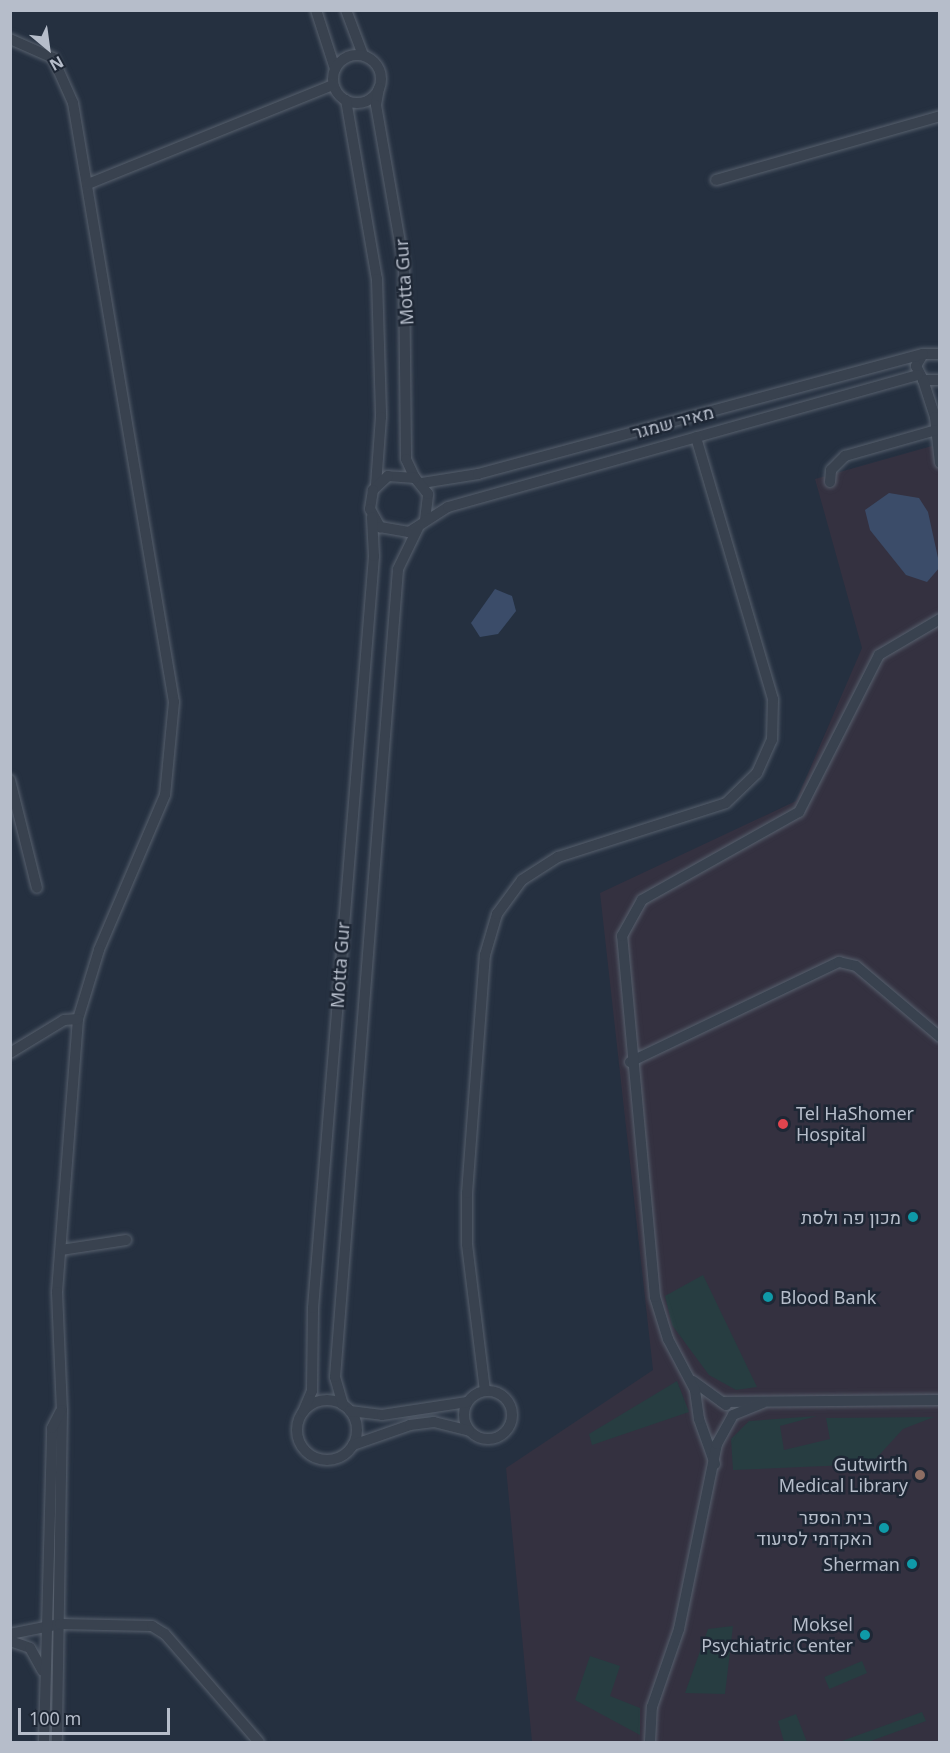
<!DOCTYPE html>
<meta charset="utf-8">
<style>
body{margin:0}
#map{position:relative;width:950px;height:1753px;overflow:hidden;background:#253040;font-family:"Noto Sans",Heebo,sans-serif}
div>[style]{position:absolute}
.medical>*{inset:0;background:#343140}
.green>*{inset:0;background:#273d41;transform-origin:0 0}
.water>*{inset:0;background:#3b4c69}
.roads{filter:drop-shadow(0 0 2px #57606d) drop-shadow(0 0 2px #57606d)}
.minor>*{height:10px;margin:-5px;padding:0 5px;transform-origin:5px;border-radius:5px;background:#39424f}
.minor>.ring{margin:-5px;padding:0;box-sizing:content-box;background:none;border:10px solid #39424f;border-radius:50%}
.dots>*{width:16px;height:16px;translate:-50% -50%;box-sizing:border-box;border:3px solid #1e2735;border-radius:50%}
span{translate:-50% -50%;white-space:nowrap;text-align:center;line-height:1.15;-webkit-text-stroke:5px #1e2735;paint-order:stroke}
.street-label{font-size:18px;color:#b6bdca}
.poi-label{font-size:18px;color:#b6bdca}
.left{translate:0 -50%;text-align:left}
.right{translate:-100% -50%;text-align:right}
.frame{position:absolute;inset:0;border:12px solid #b6bdca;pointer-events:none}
.north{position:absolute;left:18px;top:18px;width:60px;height:60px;-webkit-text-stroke:4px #1e2735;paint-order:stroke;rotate:151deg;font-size:16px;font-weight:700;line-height:24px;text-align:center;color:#b6bdca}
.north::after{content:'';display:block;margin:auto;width:21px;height:27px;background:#b6bdca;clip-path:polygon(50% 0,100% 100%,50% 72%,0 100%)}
.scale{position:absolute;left:18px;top:1708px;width:152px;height:27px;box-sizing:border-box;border:3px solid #b6bdca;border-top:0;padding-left:8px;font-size:18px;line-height:21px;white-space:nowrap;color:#b6bdca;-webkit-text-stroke:4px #1e2735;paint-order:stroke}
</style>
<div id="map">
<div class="medical">
<div style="clip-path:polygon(939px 444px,939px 1742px,532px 1742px,506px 1468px,653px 1370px,600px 893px,796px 801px,862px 648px,815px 479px)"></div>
</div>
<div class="green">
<div style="clip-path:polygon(703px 1275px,757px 1387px,736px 1390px,709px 1375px,672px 1325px,665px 1296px)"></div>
<div style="clip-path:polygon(677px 1381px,689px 1412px,592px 1445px,589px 1434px)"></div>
<div style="clip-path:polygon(817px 1416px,780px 1426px,784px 1450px,830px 1439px,826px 1418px,934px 1417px,903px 1429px,871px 1464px,733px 1470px,731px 1439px,749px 1421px)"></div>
<div style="clip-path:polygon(733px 1626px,725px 1694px,685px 1693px,708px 1629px)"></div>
<div style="clip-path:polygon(590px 1656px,620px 1666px,610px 1696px,640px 1708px,640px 1735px,575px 1700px)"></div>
<div style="left:862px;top:1661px;width:13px;height:41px;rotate:67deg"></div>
<div style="clip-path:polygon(922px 1712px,926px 1721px,868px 1742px,839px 1742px)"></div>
<div style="clip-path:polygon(796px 1714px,807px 1742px,784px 1742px,778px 1721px)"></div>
</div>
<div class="water">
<div style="clip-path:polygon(889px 493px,919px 498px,928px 512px,940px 567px,927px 582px,906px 575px,870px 530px,865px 510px)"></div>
<div style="clip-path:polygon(495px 589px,512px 596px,516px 611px,498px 634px,480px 637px,471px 623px)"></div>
</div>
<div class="roads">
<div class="minor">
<div style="left:316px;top:10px;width:62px;rotate:72.1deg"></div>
<div style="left:346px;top:10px;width:48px;rotate:69.3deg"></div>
<div style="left:10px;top:39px;width:47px;rotate:23.8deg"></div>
<div style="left:53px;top:58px;width:49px;rotate:66deg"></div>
<div style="left:73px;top:103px;width:607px;rotate:80.43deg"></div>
<div style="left:174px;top:702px;width:93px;rotate:95.5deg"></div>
<div style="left:165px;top:795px;width:168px;rotate:113.1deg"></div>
<div style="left:99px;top:950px;width:72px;rotate:106.9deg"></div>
<div style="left:78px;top:1019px;width:274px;rotate:94.4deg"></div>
<div style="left:57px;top:1292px;width:118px;rotate:87.6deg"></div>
<div style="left:62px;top:1410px;width:332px;rotate:90.9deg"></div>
<div class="ring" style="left:333px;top:55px;width:38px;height:38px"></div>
<div style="left:379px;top:88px;width:17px;rotate:100deg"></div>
<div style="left:376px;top:105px;width:163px;rotate:80.1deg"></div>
<div style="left:404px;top:266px;width:193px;rotate:89.4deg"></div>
<div style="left:406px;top:459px;width:21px;rotate:65deg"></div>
<div style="left:346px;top:100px;width:182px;rotate:80.2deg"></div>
<div style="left:377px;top:279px;width:138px;rotate:88.3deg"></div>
<div style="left:381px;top:417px;width:68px;rotate:94.2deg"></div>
<div style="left:716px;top:180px;width:233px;rotate:-15.9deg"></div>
<div style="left:88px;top:184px;width:264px;rotate:-22deg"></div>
<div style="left:940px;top:354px;width:17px;rotate:180deg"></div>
<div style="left:923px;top:354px;width:14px;rotate:120deg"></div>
<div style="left:916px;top:366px;width:16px;rotate:63deg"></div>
<div style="left:923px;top:380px;width:17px"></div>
<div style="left:923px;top:380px;width:39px;rotate:72deg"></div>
<div style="left:935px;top:417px;width:46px;rotate:83.8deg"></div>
<div style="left:830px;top:482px;width:12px;rotate:-85deg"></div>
<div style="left:831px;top:470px;width:20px;rotate:-45deg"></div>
<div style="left:845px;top:456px;width:95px;rotate:-15.9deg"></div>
<div style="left:422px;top:483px;width:57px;rotate:-9.1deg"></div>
<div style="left:478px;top:474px;width:461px;rotate:-15.1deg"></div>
<div style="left:425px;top:520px;width:26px;rotate:-83deg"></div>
<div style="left:428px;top:494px;width:21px;rotate:-129deg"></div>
<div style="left:415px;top:478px;width:27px;rotate:-176deg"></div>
<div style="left:388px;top:476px;width:21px;rotate:137deg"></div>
<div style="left:373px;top:490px;width:19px;rotate:99deg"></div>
<div style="left:370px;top:509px;width:21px;rotate:61deg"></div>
<div style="left:380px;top:527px;width:29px;rotate:10deg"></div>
<div style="left:409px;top:532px;width:46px;rotate:-32.7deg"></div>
<div style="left:448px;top:507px;width:488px;rotate:-15.7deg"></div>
<div style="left:10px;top:780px;width:111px;rotate:76deg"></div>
<div style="left:10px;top:1053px;width:63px;rotate:-31.4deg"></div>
<div style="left:64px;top:1020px;width:14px;rotate:-4deg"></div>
<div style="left:630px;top:1062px;width:232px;rotate:-25.6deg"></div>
<div style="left:839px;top:962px;width:17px;rotate:13deg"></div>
<div style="left:856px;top:966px;width:110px;rotate:40.2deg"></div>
<div style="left:61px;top:1250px;width:66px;rotate:-8.7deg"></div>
<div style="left:693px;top:1381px;width:41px;rotate:36deg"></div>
<div class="ring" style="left:464px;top:1391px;width:38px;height:38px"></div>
<div style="left:485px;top:1391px;width:148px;rotate:-97deg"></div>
<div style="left:467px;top:1244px;width:51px;rotate:-90deg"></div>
<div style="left:467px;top:1193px;width:239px;rotate:-85.7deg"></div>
<div style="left:485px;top:955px;width:43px;rotate:-73.7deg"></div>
<div style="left:497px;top:914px;width:42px;rotate:-53.7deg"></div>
<div style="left:522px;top:880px;width:43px;rotate:-32.6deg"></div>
<div style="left:558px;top:857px;width:176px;rotate:-17.8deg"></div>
<div style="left:726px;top:803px;width:43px;rotate:-44.1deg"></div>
<div style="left:757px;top:773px;width:36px;rotate:-66deg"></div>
<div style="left:772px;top:740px;width:41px;rotate:-88.6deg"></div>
<div style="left:773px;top:699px;width:273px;rotate:-106.4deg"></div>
<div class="ring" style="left:297px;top:1400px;width:50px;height:50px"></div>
<div style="left:722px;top:1402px;width:218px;rotate:-0.5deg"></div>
<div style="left:343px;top:1405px;width:29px;rotate:-106deg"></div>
<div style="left:335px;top:1377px;width:810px;rotate:-85.54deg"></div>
<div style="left:398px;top:569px;width:46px;rotate:-64deg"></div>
<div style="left:350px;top:1411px;width:32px;rotate:7deg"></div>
<div style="left:382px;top:1415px;width:86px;rotate:-8.7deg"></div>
<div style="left:303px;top:1412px;width:23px;rotate:-67deg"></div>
<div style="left:312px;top:1391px;width:83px;rotate:-89.3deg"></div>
<div style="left:313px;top:1308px;width:754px;rotate:-85.36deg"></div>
<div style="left:374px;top:556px;width:39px;rotate:-93deg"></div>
<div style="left:353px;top:1445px;width:60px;rotate:-19.3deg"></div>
<div style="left:410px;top:1425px;width:24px;rotate:-7deg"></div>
<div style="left:434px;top:1422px;width:36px;rotate:14deg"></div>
<div style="left:715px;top:1464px;width:48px;rotate:-109.6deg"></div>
<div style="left:699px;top:1419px;width:29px;rotate:-98deg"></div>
<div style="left:695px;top:1390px;width:58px;rotate:-117.9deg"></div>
<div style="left:668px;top:1339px;width:44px;rotate:-107.2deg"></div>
<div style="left:655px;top:1297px;width:363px;rotate:-95.2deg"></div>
<div style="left:622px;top:936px;width:41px;rotate:-60.9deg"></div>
<div style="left:642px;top:900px;width:180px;rotate:-29.3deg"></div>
<div style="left:799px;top:812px;width:176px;rotate:-63deg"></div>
<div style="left:879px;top:655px;width:71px;rotate:-30.5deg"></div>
<div style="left:10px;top:1634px;width:51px;rotate:-11.3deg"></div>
<div style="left:60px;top:1624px;width:92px;rotate:1.2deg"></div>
<div style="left:152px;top:1626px;width:15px;rotate:32deg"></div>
<div style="left:165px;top:1634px;width:143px;rotate:49deg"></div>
<div style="left:10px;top:1641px;width:21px;rotate:19deg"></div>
<div style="left:30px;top:1648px;width:26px;rotate:61deg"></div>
<div style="left:44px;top:1742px;width:314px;rotate:-88.5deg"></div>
<div style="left:52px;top:1428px;width:18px;rotate:-63deg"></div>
<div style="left:650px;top:1742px;width:35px;rotate:-87deg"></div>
<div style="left:652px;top:1707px;width:83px;rotate:-70.9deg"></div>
<div style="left:679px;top:1629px;width:189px;rotate:-78.4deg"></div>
<div style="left:717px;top:1444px;width:33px;rotate:-61deg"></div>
<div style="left:733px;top:1415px;width:32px;rotate:-22deg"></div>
</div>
</div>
<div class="dots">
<div style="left:783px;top:1124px;background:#e0444e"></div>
<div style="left:913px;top:1217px;background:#0f9aa8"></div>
<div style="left:768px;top:1297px;background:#0f9aa8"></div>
<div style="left:920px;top:1475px;background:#8d6e63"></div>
<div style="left:884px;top:1528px;background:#0f9aa8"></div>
<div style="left:912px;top:1564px;background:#0f9aa8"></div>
<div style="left:865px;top:1635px;background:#0f9aa8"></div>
</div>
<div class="street-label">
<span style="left:404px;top:282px;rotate:-94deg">Motta Gur</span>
<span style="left:673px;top:422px;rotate:-15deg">מאיר שמגר</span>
<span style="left:340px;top:965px;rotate:-86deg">Motta Gur</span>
</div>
<div class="poi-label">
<span class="left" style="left:796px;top:1124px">Tel HaShomer<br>Hospital</span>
<span class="right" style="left:901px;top:1217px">מכון פה ולסת</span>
<span class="left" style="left:780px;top:1297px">Blood Bank</span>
<span class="right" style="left:908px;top:1475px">Gutwirth<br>Medical Library</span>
<span class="right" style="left:872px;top:1528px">בית הספר<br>האקדמי לסיעוד</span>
<span class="right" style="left:900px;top:1564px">Sherman</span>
<span class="right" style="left:853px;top:1635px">Moksel<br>Psychiatric Center</span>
</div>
<div class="frame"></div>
<div class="north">N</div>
<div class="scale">100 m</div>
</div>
